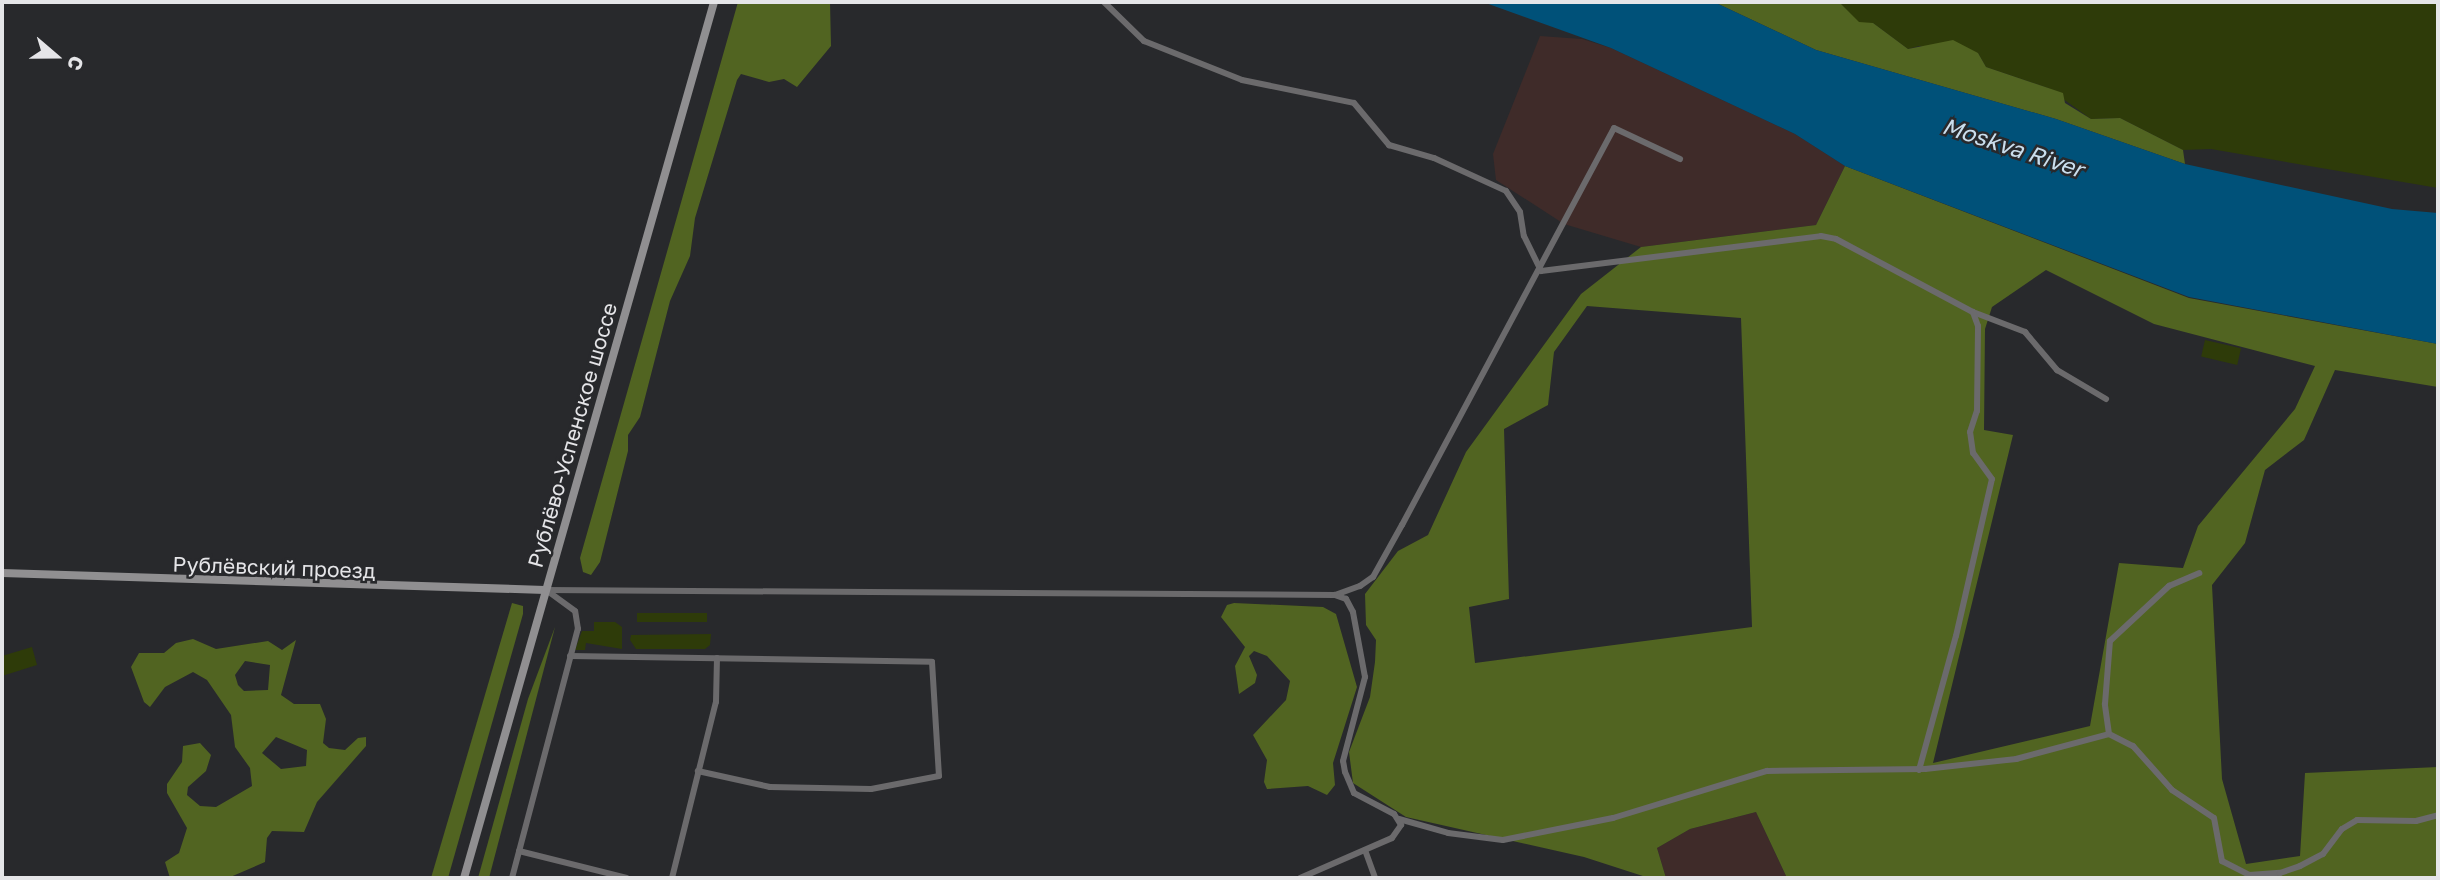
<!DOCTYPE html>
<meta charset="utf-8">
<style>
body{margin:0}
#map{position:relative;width:2440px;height:880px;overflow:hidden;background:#28292c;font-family:"Golos Text",sans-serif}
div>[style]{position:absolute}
.industrial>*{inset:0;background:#3f2b29}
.green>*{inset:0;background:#2e3b09;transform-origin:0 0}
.forest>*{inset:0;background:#516421}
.water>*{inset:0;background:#005179}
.street>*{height:6px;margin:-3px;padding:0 3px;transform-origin:3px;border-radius:3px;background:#6b6a6c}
.secondary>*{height:8px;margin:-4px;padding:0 4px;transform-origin:4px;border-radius:4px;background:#908f91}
span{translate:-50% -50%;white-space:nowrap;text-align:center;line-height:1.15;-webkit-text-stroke:5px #28292c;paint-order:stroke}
.street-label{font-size:21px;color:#e5e5e8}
.water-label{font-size:23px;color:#cadeed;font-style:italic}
.frame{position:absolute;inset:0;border:4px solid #e5e5e8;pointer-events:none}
.north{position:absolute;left:21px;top:21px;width:70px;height:70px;-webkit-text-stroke:5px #28292c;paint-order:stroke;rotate:110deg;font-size:19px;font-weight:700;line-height:28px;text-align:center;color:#e5e5e8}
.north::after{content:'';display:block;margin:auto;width:24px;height:32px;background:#e5e5e8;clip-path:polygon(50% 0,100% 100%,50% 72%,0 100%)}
</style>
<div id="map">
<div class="industrial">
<div style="clip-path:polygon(1540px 36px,1582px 39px,1611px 48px,1795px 134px,1845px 166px,1816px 225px,1641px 247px,1564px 224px,1496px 180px,1493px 154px)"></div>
<div style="clip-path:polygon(1756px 812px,1787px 878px,1666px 878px,1657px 848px,1690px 829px)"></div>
</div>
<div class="green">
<div style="clip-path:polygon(1839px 2px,2438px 2px,2438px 188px,2211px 149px,2183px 150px,2120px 118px,2091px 119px,2048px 88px,1986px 67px,1978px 53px,1919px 46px,1908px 49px,1873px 23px,1859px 23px)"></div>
<div style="left:2205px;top:340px;width:37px;height:17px;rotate:13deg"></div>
<div style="left:707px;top:613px;width:9px;height:70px;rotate:90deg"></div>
<div style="clip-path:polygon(594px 622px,615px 622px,622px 627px,622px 649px,586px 643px,585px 650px,575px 650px,582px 631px,594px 631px)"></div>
<div style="clip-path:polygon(711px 634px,710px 645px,705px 649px,636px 649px,630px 640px,631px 635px)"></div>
<div style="clip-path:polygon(32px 647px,37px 665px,2px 676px,2px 656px)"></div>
</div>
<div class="forest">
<div style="clip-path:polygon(738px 2px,830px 2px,831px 46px,797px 87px,784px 79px,769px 82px,741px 74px,737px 80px,695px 218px,690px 256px,670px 301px,640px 417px,628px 435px,628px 451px,600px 562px,591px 575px,583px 572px,580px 558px)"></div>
<div style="clip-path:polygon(1714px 2px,1839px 2px,1859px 22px,1873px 23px,1908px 49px,1953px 40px,1978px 53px,1986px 67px,2063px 93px,2065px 103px,2091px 119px,2120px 118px,2183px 150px,2185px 164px,2056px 119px,1816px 50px)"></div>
<div style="clip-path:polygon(evenodd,1845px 166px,2189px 298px,2438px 344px,2438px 387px,2335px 370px,2304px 440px,2265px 470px,2245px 543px,2212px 585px,2222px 779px,2246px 864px,2300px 856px,2305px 773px,2438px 767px,2438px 878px,1787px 878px,1756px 812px,1690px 829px,1657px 848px,1666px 878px,1649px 878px,1584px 857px,1406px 817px,1353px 783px,1349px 752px,1370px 697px,1375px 662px,1376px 640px,1366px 625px,1365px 594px,1398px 551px,1428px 535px,1466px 452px,1581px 294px,1641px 247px,1816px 225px,1845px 166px,2046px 270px,2154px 324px,2315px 366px,2295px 409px,2198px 526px,2183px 568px,2119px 563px,2090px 726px,1933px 763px,2013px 435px,1984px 430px,1985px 329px,1992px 307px,2046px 270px,1845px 166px,1587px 306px,1741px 318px,1752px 627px,1475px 663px,1469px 607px,1509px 599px,1504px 429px,1548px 405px,1554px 352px,1587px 306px)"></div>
<div style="clip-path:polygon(512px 603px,523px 606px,523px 614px,448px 878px,431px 878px)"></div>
<div style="clip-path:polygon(1234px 603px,1323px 607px,1336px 614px,1357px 687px,1333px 763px,1335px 785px,1327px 795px,1308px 786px,1267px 789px,1264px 782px,1267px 760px,1253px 735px,1286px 700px,1290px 681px,1267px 656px,1254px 651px,1249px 656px,1257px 675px,1255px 683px,1239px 694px,1235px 666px,1245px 647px,1221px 617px,1227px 605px)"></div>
<div style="clip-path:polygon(555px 627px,489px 878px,478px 878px,528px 699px)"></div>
<div style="clip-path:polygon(evenodd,193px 639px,216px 649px,268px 641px,282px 650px,296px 640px,281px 695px,294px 704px,320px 704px,326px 719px,323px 743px,329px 748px,345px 750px,358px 738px,366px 737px,366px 746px,317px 802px,304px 832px,272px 831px,267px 838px,265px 862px,228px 878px,170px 878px,165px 862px,179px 853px,187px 828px,167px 793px,167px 784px,182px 762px,183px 746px,200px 743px,211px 755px,206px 771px,188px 787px,187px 795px,200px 806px,216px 807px,252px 786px,250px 768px,235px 747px,231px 715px,207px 680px,193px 672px,165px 687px,150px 707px,144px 702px,131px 667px,139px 653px,164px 653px,176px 643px,193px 639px,245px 661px,270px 665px,268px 690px,244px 691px,238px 685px,235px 675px,245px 661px,193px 639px,276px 737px,307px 750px,306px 766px,281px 769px,262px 753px,276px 737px)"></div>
</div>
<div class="water">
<div style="clip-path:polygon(1483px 2px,1714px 2px,1816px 50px,2056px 119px,2185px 164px,2392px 209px,2438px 213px,2438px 344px,2189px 297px,1845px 166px,1795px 134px,1611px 48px)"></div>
</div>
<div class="street">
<div style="left:1104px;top:2px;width:56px;rotate:44.3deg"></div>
<div style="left:1144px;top:41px;width:105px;rotate:21.7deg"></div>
<div style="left:1242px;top:80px;width:114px;rotate:11.6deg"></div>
<div style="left:1354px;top:103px;width:55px;rotate:50.2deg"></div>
<div style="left:1389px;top:145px;width:47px;rotate:16.1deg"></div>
<div style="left:1434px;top:158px;width:79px;rotate:24.6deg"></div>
<div style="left:1506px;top:191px;width:25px;rotate:56deg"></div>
<div style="left:1520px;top:212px;width:24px;rotate:81deg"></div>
<div style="left:1524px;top:236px;width:39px;rotate:64deg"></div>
<div style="left:1541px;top:271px;width:282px;rotate:-7.1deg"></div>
<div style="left:1821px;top:236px;width:15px;rotate:11deg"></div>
<div style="left:1836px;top:239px;width:155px;rotate:28.1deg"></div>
<div style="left:1973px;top:312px;width:56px;rotate:21deg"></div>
<div style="left:2025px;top:332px;width:50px;rotate:49.9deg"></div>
<div style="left:2057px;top:370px;width:57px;rotate:30.6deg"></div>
<div style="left:545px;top:590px;width:790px;rotate:0.36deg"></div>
<div style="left:1335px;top:595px;width:27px;rotate:-20deg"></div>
<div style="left:1360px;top:586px;width:16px;rotate:-35deg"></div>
<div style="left:1373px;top:577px;width:60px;rotate:-60.9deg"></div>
<div style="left:1402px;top:525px;width:450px;rotate:-61.9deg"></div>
<div style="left:1614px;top:128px;width:73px;rotate:25.2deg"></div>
<div style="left:570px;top:656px;width:362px;rotate:0.9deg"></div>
<div style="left:932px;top:662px;width:114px;rotate:86.5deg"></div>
<div style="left:939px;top:776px;width:69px;rotate:169.2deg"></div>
<div style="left:871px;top:789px;width:101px;rotate:-178.9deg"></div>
<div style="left:770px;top:787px;width:74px;rotate:-167.5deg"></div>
<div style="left:2109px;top:734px;width:27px;rotate:27deg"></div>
<div style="left:2133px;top:746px;width:59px;rotate:48.4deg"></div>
<div style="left:2172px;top:790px;width:50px;rotate:33.7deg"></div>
<div style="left:2214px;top:818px;width:44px;rotate:79.5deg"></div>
<div style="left:2222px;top:861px;width:30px;rotate:27deg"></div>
<div style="left:2249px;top:875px;width:31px;rotate:-4deg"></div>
<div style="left:2280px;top:873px;width:21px;rotate:-19deg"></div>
<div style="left:2300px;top:866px;width:26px;rotate:-28deg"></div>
<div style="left:2323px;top:854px;width:31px;rotate:-53deg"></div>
<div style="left:2342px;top:829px;width:17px;rotate:-31deg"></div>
<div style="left:2357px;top:820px;width:59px;rotate:1deg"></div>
<div style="left:2416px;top:821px;width:23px;rotate:-15deg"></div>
<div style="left:1919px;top:770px;width:139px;rotate:-74.6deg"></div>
<div style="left:1956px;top:636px;width:161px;rotate:-77.1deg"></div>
<div style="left:1992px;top:479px;width:32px;rotate:-126deg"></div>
<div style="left:1973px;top:453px;width:21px;rotate:-98deg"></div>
<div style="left:1970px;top:432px;width:22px;rotate:-72deg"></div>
<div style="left:1977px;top:411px;width:85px;rotate:-89.3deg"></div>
<div style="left:1978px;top:326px;width:15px;rotate:-110deg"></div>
<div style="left:1399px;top:819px;width:51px;rotate:15.9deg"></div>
<div style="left:1448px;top:833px;width:55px;rotate:7.3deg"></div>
<div style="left:1503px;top:840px;width:112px;rotate:-11.3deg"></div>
<div style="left:1613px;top:818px;width:161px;rotate:-17deg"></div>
<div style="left:1767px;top:771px;width:158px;rotate:-0.7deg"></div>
<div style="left:1925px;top:769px;width:92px;rotate:-6.3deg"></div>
<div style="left:2016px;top:759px;width:96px;rotate:-15deg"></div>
<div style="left:2109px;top:734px;width:30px;rotate:-98deg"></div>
<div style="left:2105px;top:704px;width:63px;rotate:-85.5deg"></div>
<div style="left:2110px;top:641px;width:81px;rotate:-43deg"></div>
<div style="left:2169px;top:586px;width:33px;rotate:-23deg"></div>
<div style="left:1365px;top:850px;width:30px;rotate:70deg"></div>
<div style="left:519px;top:851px;width:111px;rotate:14deg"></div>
<div style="left:512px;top:878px;width:258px;rotate:-75.2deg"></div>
<div style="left:578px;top:629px;width:18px;rotate:-99deg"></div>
<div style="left:575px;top:611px;width:32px;rotate:-144deg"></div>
<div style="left:672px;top:878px;width:181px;rotate:-76deg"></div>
<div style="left:716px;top:702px;width:44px;rotate:-88.7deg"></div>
<div style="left:1300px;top:878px;width:100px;rotate:-23.5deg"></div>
<div style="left:1392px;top:838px;width:16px;rotate:-55deg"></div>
<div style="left:1401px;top:825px;width:13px;rotate:-122deg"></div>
<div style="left:1394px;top:814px;width:45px;rotate:-152.3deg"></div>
<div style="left:1354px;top:793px;width:23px;rotate:-113deg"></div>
<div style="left:1345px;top:772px;width:11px;rotate:-100deg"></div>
<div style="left:1343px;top:761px;width:87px;rotate:-75.3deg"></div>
<div style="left:1365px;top:677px;width:66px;rotate:-100.5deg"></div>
<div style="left:1353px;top:612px;width:15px;rotate:-118deg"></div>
<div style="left:1346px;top:599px;width:12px;rotate:-160deg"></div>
</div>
<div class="secondary">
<div style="left:2px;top:573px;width:543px;rotate:1.79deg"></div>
<div style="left:464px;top:878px;width:911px;rotate:-74.07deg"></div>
</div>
<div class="street-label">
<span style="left:572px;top:435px;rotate:-74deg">Рублёво-Успенское шоссе</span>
<span style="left:274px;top:567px;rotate:2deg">Рублёвский проезд</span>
</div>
<div class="water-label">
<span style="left:2013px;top:147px;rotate:18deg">Moskva River</span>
</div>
<div class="frame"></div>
<div class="north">С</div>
</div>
